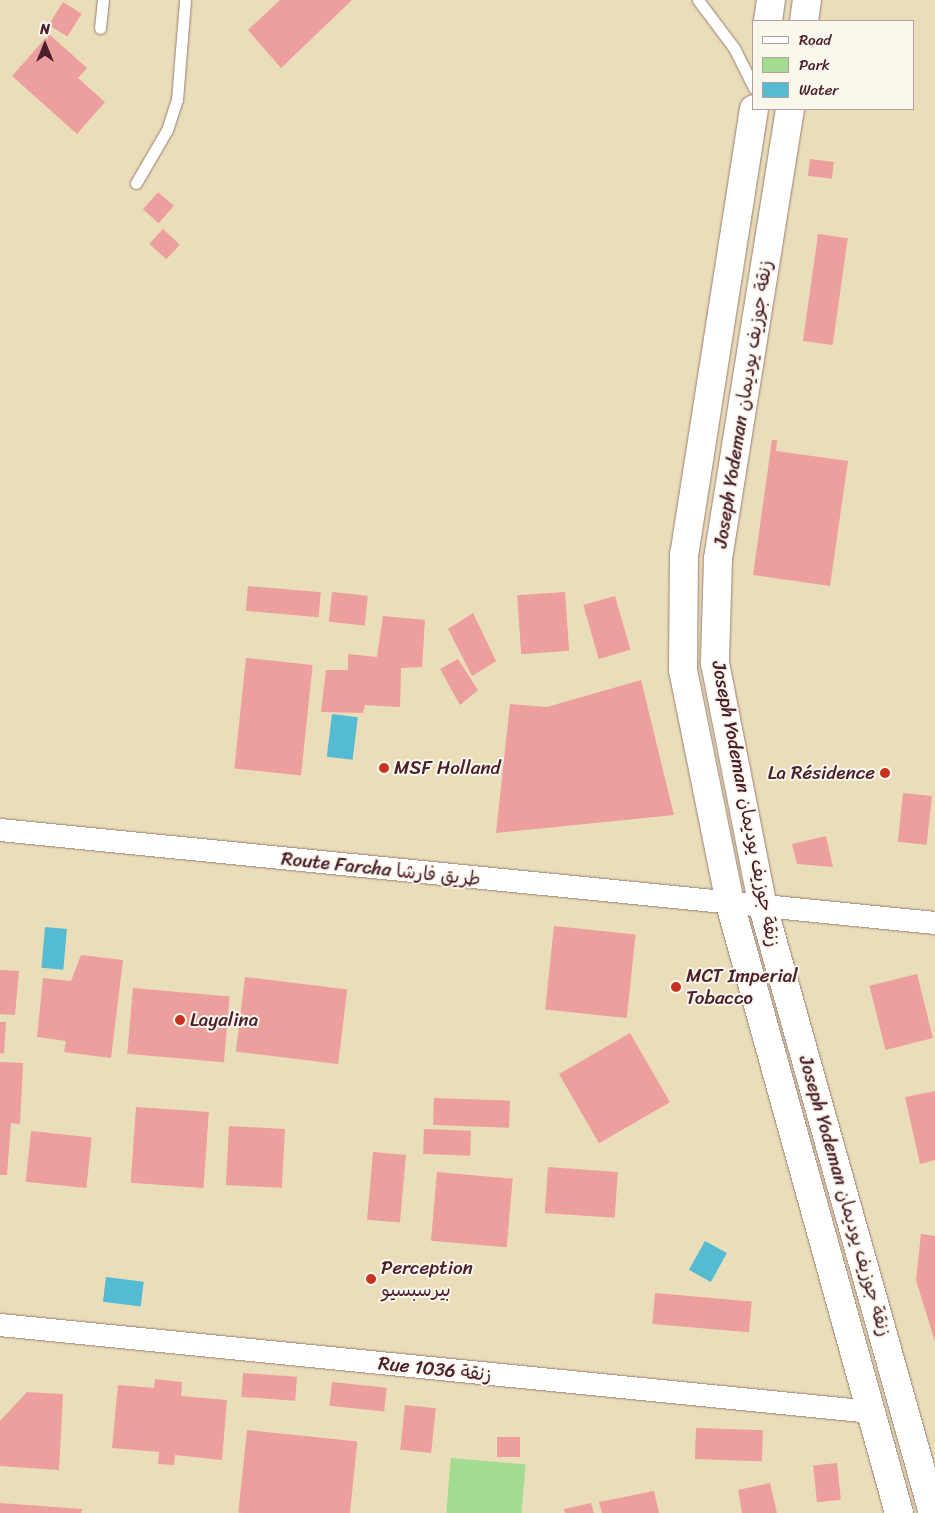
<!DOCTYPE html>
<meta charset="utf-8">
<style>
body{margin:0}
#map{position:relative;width:935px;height:1513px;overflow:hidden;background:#eaddba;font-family:Sriracha,"Playpen Sans Arabic",sans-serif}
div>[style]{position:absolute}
.green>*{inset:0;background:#a1dc90;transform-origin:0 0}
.water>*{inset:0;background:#55bbd3;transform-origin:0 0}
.building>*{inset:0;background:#ed9f9d;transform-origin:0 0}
.roads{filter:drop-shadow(0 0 1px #9a7e72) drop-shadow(0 0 1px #9a7e72)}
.lane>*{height:11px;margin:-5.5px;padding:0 5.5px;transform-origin:5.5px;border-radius:5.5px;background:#fff}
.street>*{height:22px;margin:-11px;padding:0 11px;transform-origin:11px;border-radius:11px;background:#fff}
.secondary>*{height:28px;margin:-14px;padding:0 14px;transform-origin:14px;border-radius:14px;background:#fff}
.dots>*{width:14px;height:14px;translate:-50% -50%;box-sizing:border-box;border:2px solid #fbf7ec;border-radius:50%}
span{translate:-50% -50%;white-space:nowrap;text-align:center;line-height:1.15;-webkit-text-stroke:4px #fbf7ec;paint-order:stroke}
.street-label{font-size:19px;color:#4a1f2b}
.poi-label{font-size:19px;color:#4a1f2b}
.left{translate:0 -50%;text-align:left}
.right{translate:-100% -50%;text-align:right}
.legend{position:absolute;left:752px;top:20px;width:162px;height:90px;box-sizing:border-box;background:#fbf7ec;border:1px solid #b4a19f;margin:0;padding:6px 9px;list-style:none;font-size:15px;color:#4a1f2b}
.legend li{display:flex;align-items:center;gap:10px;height:25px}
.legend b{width:25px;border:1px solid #b4a19f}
.north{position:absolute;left:20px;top:20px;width:50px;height:50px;-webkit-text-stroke:4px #fbf7ec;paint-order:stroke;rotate:0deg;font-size:14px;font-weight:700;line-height:20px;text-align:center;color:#4a1f2b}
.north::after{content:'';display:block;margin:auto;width:18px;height:22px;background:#4a1f2b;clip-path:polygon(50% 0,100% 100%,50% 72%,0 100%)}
</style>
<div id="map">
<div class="green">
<div style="left:451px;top:1458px;width:75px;height:55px;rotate:5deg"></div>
</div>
<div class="water">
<div style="left:332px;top:714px;width:26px;height:43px;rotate:7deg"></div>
<div style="left:45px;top:927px;width:22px;height:41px;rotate:5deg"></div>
<div style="left:705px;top:1241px;width:25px;height:33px;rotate:29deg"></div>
<div style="left:106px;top:1277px;width:38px;height:25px;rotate:7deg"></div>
</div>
<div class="building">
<div style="clip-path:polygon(280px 0,352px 0,281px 68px,248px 30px)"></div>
<div style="left:63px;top:2px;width:22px;height:27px;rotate:32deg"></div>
<div style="clip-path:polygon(49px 34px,87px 68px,78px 78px,105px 102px,77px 134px,12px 76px)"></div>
<div style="left:810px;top:159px;width:24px;height:17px;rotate:7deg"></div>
<div style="left:158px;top:192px;width:21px;height:23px;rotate:41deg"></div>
<div style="left:163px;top:229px;width:23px;height:20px;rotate:43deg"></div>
<div style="left:818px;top:234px;width:30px;height:108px;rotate:8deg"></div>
<div style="clip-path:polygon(772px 440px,777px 440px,776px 451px,848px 461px,830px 586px,753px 575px)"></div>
<div style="left:248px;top:586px;width:73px;height:25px;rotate:5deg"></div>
<div style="left:332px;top:592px;width:36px;height:30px;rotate:6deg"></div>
<div style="left:565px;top:592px;width:59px;height:48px;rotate:86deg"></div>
<div style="left:615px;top:596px;width:56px;height:33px;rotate:74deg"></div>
<div style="clip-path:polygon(473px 613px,496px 661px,472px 676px,448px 629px)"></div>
<div style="clip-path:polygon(383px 616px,425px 620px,422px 667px,401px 668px,400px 707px,365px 705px,363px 713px,321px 712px,326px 670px,348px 670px,348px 654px,377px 657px)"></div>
<div style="left:246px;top:658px;width:67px;height:111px;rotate:6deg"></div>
<div style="clip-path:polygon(458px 659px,478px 690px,460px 705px,440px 669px)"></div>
<div style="clip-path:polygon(641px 680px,674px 815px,496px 833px,510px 704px,547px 707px)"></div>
<div style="left:903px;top:793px;width:29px;height:49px;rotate:6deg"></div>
<div style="clip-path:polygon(826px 836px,833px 867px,797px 864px,792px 844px)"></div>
<div style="left:554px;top:926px;width:82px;height:84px;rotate:6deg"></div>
<div style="clip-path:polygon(81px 955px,123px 960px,111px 1058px,64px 1052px,66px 1041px,37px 1037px,43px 978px,71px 981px)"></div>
<div style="clip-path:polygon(0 970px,19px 971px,15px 1015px,0 1014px)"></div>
<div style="left:917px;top:974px;width:66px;height:49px;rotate:76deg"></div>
<div style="left:245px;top:977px;width:103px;height:75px;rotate:7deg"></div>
<div style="left:133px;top:988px;width:97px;height:66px;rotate:5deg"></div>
<div style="clip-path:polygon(0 1022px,6px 1022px,4px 1054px,0 1053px)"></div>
<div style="left:630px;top:1033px;width:80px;height:82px;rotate:60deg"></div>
<div style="clip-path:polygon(0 1062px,23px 1063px,20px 1124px,11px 1123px,7px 1175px,0 1175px)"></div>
<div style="clip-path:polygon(935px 1091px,935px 1160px,920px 1164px,905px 1097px)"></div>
<div style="left:434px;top:1098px;width:76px;height:27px;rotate:2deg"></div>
<div style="left:136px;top:1107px;width:73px;height:76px;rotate:4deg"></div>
<div style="left:229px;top:1126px;width:56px;height:59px;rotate:3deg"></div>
<div style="left:424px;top:1129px;width:47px;height:25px;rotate:2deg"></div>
<div style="left:31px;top:1131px;width:61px;height:51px;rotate:6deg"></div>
<div style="left:373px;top:1152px;width:33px;height:68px;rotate:5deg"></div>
<div style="left:548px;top:1167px;width:70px;height:46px;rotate:4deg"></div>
<div style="left:437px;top:1172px;width:76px;height:69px;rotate:5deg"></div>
<div style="clip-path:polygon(921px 1234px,935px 1236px,935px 1342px,916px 1280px)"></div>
<div style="left:655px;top:1293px;width:97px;height:31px;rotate:5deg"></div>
<div style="left:243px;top:1373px;width:54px;height:24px;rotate:4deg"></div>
<div style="clip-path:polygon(155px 1379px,182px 1382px,181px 1396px,227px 1400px,222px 1460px,175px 1455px,174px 1465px,158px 1464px,159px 1452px,112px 1448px,118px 1385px,154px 1388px)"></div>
<div style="left:332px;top:1382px;width:55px;height:24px;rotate:6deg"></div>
<div style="clip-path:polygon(27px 1392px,63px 1394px,59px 1470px,0 1466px,0 1421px)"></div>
<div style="left:405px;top:1405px;width:31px;height:45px;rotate:6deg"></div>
<div style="left:696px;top:1428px;width:67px;height:31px;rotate:2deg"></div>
<div style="left:247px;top:1430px;width:111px;height:83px;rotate:6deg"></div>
<div style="left:497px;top:1437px;width:23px;height:20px"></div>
<div style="left:837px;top:1463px;width:37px;height:24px;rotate:84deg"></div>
<div style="clip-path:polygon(770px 1483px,777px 1513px,742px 1513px,738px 1490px)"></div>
<div style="clip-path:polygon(654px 1491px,659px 1513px,602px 1513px,599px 1502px)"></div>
<div style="clip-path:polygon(0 1503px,82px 1509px,81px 1513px,0 1513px)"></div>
<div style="clip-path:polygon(591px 1503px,594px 1513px,565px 1513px,564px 1509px)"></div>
</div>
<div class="roads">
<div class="lane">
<div style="left:698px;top:0;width:60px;rotate:53.1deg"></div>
<div style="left:734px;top:48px;width:45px;rotate:63.4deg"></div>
<div style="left:100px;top:28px;width:28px;rotate:-84deg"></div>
<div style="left:136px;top:183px;width:61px;rotate:-59.7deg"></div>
<div style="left:167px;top:130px;width:32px;rotate:-72deg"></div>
<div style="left:177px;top:100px;width:100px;rotate:-85.4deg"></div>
</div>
<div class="street">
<div style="left:0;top:830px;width:940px;rotate:5.68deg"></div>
<div style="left:0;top:1325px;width:875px;rotate:5.7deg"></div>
</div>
<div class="secondary">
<div style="left:768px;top:21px;width:21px;rotate:-82deg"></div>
<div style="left:804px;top:21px;width:21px;rotate:-82deg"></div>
<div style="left:754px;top:109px;width:450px;rotate:98.9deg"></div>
<div style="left:684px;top:554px;width:116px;rotate:90.5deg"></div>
<div style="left:683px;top:670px;width:239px;rotate:78.6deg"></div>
<div style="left:730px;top:904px;width:632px;rotate:74.49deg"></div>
<div style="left:790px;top:109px;width:456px;rotate:99.1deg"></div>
<div style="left:718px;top:559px;width:104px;rotate:91.7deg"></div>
<div style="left:715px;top:663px;width:249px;rotate:78.9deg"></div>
<div style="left:763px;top:907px;width:629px;rotate:74.33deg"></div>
</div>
</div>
<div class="dots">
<div style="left:384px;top:768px;background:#c8321e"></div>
<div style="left:885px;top:773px;background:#c8321e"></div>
<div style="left:676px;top:987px;background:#c8321e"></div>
<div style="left:180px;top:1020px;background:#c8321e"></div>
<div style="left:371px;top:1279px;background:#c8321e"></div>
</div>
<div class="street-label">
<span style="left:743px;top:404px;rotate:-81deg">Joseph Yodeman زنقة جوزيف يوديمان</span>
<span style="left:746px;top:804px;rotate:79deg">Joseph Yodeman زنقة جوزيف يوديمان</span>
<span style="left:381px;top:869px;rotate:6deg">Route Farcha طريق فارشا</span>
<span style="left:845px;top:1196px;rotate:74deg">Joseph Yodeman زنقة جوزيف يوديمان</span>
<span style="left:435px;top:1369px;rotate:6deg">Rue 1036 زنقة</span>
</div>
<div class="poi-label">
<span class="left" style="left:394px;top:768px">MSF Holland</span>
<span class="right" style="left:875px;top:773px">La Résidence</span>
<span class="left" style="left:686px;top:987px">MCT Imperial<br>Tobacco</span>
<span class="left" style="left:190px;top:1020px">Layalina</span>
<span class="left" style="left:381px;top:1279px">Perception<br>بيرسبسيو</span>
</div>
<ul class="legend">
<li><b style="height:6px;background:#fff"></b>Road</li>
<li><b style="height:14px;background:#a1dc90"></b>Park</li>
<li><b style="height:14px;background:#55bbd3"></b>Water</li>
</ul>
<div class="north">N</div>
</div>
